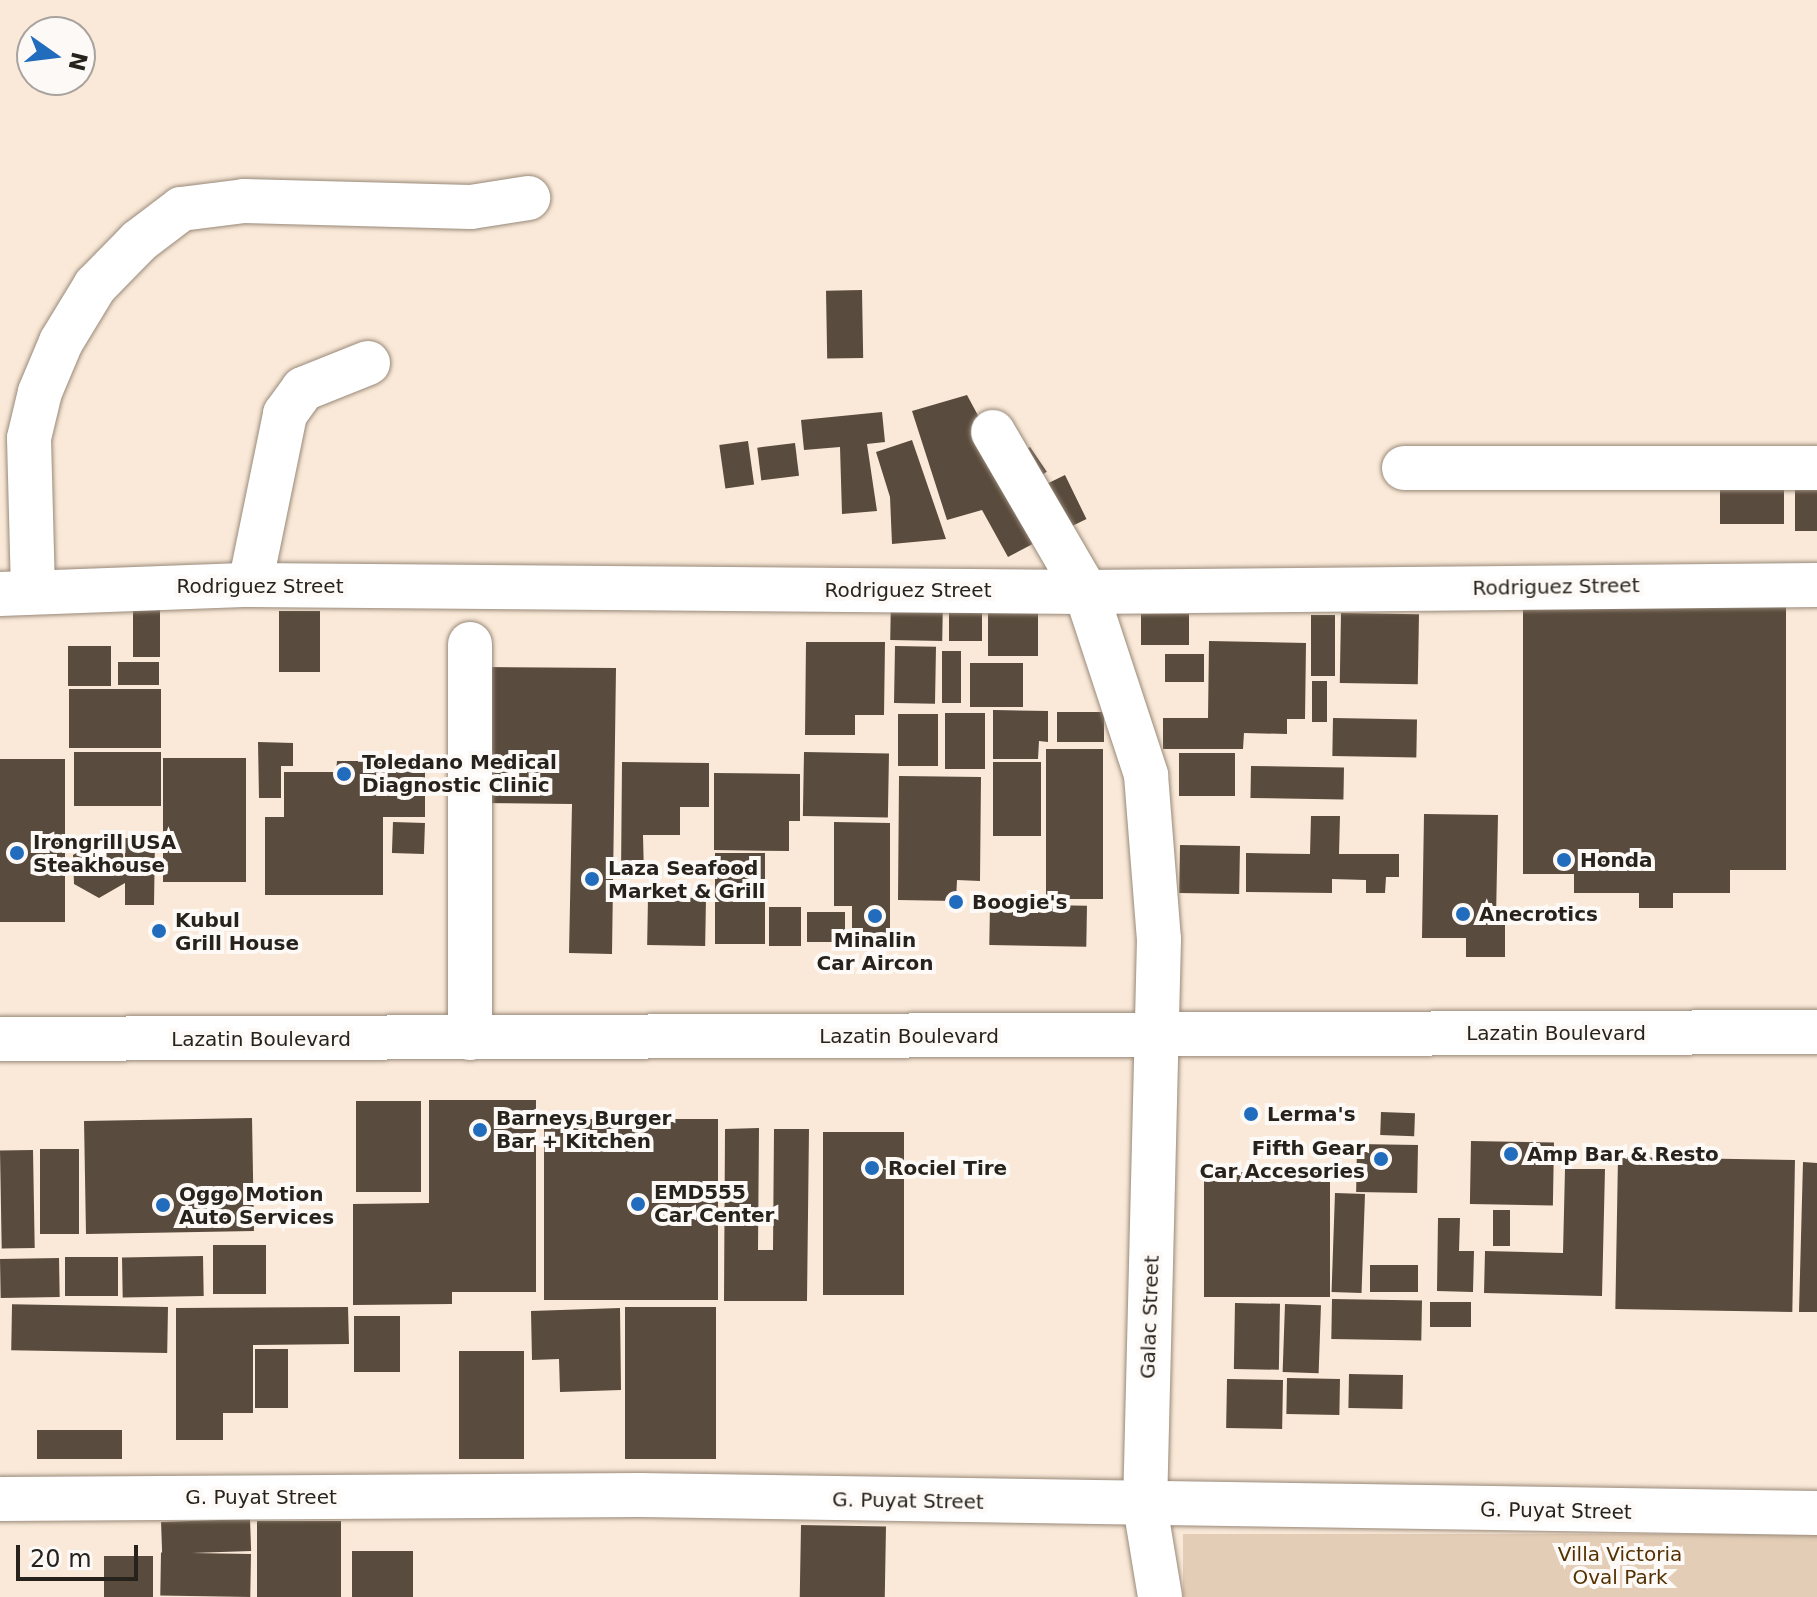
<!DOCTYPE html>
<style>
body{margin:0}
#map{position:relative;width:1817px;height:1597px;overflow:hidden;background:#fae9d8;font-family:"DejaVu Sans",sans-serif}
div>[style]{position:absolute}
.green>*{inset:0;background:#e3cdb6;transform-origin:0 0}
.building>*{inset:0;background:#594b3d;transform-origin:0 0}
.roads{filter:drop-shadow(0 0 2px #988979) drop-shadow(0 0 2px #988979)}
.minor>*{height:44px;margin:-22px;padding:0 22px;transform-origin:22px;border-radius:22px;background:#fff}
.major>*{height:44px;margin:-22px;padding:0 22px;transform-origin:22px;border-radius:22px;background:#fff}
.dots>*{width:22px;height:22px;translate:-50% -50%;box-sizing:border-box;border:4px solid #fdf9f6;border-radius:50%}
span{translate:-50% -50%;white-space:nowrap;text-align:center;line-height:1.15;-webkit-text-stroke:8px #fdf9f6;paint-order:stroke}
.street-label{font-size:20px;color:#28221c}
.poi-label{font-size:20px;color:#28221c;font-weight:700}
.left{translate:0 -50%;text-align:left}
.right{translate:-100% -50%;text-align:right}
.park-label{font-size:20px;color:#533102}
.north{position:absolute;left:16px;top:16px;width:80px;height:80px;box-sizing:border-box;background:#fdf9f6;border:2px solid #a8a39f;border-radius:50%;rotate:104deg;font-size:22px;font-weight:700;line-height:32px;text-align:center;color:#28221c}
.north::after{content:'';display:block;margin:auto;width:28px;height:36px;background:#216cbc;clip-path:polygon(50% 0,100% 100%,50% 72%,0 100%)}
.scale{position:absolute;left:16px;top:1545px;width:122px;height:36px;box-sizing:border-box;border:4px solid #28221c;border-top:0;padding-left:10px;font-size:24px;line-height:28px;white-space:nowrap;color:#28221c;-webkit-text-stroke:6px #fdf9f6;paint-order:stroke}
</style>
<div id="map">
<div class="green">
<div style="left:1817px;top:1534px;width:63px;height:634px;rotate:90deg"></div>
</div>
<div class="building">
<div style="left:862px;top:290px;width:68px;height:36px;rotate:89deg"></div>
<div style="clip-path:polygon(967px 395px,1044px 538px,1008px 557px,982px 510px,947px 520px,912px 411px)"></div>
<div style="clip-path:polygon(882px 412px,885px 442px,867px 444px,877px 511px,842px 514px,840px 447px,804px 450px,801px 420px)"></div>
<div style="clip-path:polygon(912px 440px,946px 539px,892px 544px,890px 497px,876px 452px)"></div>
<div style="left:748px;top:441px;width:44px;height:29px;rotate:82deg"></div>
<div style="left:795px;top:443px;width:33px;height:38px;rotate:83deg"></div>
<div style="left:1030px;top:447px;width:30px;height:21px;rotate:56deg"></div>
<div style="left:1065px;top:475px;width:49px;height:37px;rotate:64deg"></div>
<div style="left:1720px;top:477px;width:64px;height:47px"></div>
<div style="left:1795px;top:479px;width:22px;height:52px"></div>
<div style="left:891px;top:596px;width:52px;height:44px;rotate:1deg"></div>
<div style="left:949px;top:596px;width:33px;height:45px"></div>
<div style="clip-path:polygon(1786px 604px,1786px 870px,1730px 870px,1730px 893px,1673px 893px,1673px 908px,1639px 908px,1639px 893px,1574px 893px,1574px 874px,1523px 874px,1523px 605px)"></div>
<div style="left:988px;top:607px;width:50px;height:49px"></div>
<div style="left:160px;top:608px;width:49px;height:27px;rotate:90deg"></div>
<div style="left:279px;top:611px;width:41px;height:61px"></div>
<div style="left:1341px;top:613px;width:78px;height:70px;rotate:1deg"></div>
<div style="left:1141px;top:614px;width:48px;height:31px"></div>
<div style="left:1311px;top:615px;width:24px;height:61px"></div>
<div style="clip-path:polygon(1209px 641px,1306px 643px,1305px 719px,1287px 719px,1287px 734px,1244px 733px,1243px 749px,1163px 749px,1163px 718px,1208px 718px)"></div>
<div style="clip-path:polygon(806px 642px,885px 642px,884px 715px,855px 715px,855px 735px,805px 735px)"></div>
<div style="left:68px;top:646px;width:43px;height:40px"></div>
<div style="left:895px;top:646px;width:41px;height:57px;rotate:1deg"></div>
<div style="left:942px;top:651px;width:19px;height:52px"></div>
<div style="left:1165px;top:654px;width:39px;height:28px"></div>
<div style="left:118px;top:662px;width:41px;height:23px"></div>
<div style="left:970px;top:663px;width:53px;height:44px"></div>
<div style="clip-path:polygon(481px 667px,616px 668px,612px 954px,569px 953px,572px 804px,479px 803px)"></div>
<div style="left:1312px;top:681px;width:15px;height:41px"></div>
<div style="left:69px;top:689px;width:92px;height:59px"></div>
<div style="clip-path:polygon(993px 710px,1048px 711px,1048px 742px,1039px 741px,1038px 759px,993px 759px)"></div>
<div style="left:1057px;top:712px;width:47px;height:30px"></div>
<div style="left:945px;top:713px;width:40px;height:56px"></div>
<div style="left:898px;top:714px;width:40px;height:52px"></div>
<div style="left:1333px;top:718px;width:84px;height:38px;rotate:1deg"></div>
<div style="clip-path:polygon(258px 742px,293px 743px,293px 766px,281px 766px,281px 798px,259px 798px)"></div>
<div style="left:1046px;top:749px;width:57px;height:150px"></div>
<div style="left:74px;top:752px;width:87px;height:54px"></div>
<div style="left:804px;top:752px;width:85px;height:64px;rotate:1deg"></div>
<div style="left:1179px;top:753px;width:56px;height:43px"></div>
<div style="left:163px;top:758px;width:83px;height:124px"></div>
<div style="left:0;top:759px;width:65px;height:163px"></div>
<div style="clip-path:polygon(337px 761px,425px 761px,425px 817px,383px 817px,383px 895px,265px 895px,265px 817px,284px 817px,284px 772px,336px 772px)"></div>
<div style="clip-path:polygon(622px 762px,709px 763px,709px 807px,680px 807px,680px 835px,643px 835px,644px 876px,621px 876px)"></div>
<div style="left:993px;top:762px;width:48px;height:74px"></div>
<div style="left:1251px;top:766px;width:93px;height:32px;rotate:1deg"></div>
<div style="clip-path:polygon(714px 773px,800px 774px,800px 821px,789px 821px,789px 851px,714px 850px)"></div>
<div style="clip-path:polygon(899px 776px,981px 777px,980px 881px,957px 880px,956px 901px,898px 900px)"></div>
<div style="clip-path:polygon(1424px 814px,1498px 815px,1496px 919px,1505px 919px,1505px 957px,1466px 957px,1466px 938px,1422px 938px)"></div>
<div style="clip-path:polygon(1311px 816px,1340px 816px,1339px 854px,1399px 854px,1399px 877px,1386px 877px,1385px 893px,1366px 893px,1366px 880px,1332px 879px,1332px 893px,1246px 892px,1246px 853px,1310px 854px)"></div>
<div style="left:393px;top:822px;width:32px;height:31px;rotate:2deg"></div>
<div style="clip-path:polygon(834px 822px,890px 823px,890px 941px,852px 941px,852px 906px,834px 906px)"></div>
<div style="clip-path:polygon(125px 838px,155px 838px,154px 905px,125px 905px,125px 883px,99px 898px,74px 884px,73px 855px,99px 840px,123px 854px,125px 874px)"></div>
<div style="left:1180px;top:845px;width:60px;height:48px;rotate:1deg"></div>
<div style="left:715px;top:853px;width:50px;height:91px"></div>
<div style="left:648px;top:897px;width:58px;height:48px;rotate:1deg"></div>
<div style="left:990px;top:904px;width:97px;height:41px;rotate:1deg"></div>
<div style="left:769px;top:907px;width:32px;height:39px"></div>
<div style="left:807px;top:912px;width:38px;height:30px"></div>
<div style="clip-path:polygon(429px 1100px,536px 1100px,536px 1292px,452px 1292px,452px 1304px,353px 1305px,353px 1204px,429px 1203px)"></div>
<div style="left:356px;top:1101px;width:65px;height:91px"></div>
<div style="left:1381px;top:1112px;width:34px;height:23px;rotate:2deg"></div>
<div style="left:252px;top:1118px;width:113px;height:168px;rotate:89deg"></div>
<div style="left:544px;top:1119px;width:174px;height:181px"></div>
<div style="clip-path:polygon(759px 1128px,758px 1250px,773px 1250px,774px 1129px,809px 1129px,807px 1301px,724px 1301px,725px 1129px)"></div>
<div style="left:823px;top:1132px;width:81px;height:163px"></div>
<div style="left:1471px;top:1141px;width:83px;height:63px;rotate:1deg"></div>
<div style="left:1357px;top:1144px;width:61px;height:48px;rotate:1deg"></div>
<div style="left:40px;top:1149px;width:39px;height:85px"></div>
<div style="left:33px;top:1150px;width:98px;height:33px;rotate:89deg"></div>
<div style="left:1618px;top:1157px;width:177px;height:152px;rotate:1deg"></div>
<div style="clip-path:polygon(1803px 1162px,1817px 1163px,1817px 1312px,1799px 1312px)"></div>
<div style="clip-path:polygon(1565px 1169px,1605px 1169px,1602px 1296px,1484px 1293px,1485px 1251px,1563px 1253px)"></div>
<div style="left:1204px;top:1172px;width:126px;height:125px"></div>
<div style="left:1335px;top:1193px;width:30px;height:99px;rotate:2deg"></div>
<div style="left:1493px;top:1210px;width:17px;height:36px"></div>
<div style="clip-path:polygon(1438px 1218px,1460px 1218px,1459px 1251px,1474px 1251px,1473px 1292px,1437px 1291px)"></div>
<div style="left:266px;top:1245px;width:49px;height:53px;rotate:90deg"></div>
<div style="left:203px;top:1256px;width:40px;height:81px;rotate:89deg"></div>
<div style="left:118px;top:1257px;width:39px;height:53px;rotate:90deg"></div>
<div style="left:59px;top:1258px;width:39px;height:59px;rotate:89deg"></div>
<div style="left:1370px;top:1265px;width:48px;height:27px"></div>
<div style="left:1332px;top:1299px;width:90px;height:40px;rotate:1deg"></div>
<div style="left:1430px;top:1302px;width:41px;height:25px"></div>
<div style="left:1235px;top:1303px;width:45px;height:66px;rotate:1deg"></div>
<div style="left:1285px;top:1304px;width:36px;height:68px;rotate:2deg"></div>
<div style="left:168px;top:1307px;width:46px;height:156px;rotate:91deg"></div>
<div style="clip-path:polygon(348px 1307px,349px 1344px,253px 1345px,253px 1413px,223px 1413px,223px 1440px,176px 1440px,176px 1308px)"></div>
<div style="left:625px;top:1307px;width:91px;height:152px"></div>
<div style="clip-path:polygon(620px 1308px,621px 1390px,560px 1392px,559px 1359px,532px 1360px,531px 1311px)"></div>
<div style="left:354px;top:1316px;width:46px;height:56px"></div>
<div style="left:288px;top:1349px;width:59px;height:33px;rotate:90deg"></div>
<div style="left:459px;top:1351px;width:65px;height:108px"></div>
<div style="left:1349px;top:1374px;width:54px;height:34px;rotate:1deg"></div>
<div style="left:1287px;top:1378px;width:53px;height:36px;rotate:1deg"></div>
<div style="left:1227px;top:1379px;width:56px;height:49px;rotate:1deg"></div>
<div style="left:37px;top:1430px;width:85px;height:29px"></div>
<div style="left:250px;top:1519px;width:32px;height:89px;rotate:88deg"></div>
<div style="left:257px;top:1521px;width:84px;height:76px"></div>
<div style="left:801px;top:1525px;width:85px;height:72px;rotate:1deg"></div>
<div style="left:352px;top:1551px;width:61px;height:46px"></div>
<div style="left:251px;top:1554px;width:43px;height:90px;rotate:91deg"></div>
<div style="left:104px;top:1556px;width:49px;height:41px"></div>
</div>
<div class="roads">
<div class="minor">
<div style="left:993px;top:432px;width:185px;rotate:59.8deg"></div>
<div style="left:1086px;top:592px;width:193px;rotate:71.8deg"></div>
<div style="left:1146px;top:775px;width:165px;rotate:85.5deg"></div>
<div style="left:1159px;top:939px;width:567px;rotate:91.41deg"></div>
<div style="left:1145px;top:1506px;width:92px;rotate:80.6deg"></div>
<div style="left:1404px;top:468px;width:413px"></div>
<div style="left:250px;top:585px;width:175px;rotate:-78.4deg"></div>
<div style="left:285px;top:414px;width:31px;rotate:-54deg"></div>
<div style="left:303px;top:389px;width:70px;rotate:-21.8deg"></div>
<div style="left:33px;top:591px;width:153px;rotate:-91.5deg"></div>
<div style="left:29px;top:438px;width:47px;rotate:-76.6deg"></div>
<div style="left:40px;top:392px;width:54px;rotate:-67.2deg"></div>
<div style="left:61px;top:342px;width:66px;rotate:-58.7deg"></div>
<div style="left:95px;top:286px;width:63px;rotate:-45.6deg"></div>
<div style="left:139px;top:241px;width:53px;rotate:-37.3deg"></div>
<div style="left:181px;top:209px;width:64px;rotate:-7.2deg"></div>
<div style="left:244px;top:201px;width:227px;rotate:1.5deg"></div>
<div style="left:471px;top:207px;width:58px;rotate:-9deg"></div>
<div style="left:0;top:594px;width:250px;rotate:-2.1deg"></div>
<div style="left:250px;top:585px;width:836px;rotate:0.48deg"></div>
<div style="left:1086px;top:592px;width:731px;rotate:-0.55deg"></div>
<div style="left:470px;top:644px;width:394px;rotate:90deg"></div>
<div style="left:0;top:1499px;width:640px;rotate:-0.36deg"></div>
<div style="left:640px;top:1495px;width:1177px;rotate:0.88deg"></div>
</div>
<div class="major">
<div style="left:0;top:1039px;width:1817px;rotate:-0.22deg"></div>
</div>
</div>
<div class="dots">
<div style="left:344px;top:774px;background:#216cbc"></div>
<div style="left:17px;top:853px;background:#216cbc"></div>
<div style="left:1564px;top:860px;background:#216cbc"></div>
<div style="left:592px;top:879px;background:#216cbc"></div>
<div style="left:956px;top:902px;background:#216cbc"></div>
<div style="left:1463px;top:914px;background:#216cbc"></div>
<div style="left:875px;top:916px;background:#216cbc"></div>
<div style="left:159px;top:931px;background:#216cbc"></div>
<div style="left:1251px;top:1114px;background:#216cbc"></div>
<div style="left:480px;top:1130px;background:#216cbc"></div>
<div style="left:1511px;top:1154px;background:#216cbc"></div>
<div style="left:1381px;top:1159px;background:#216cbc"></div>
<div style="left:872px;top:1168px;background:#216cbc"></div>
<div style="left:638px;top:1204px;background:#216cbc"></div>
<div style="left:163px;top:1205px;background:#216cbc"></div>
</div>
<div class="street-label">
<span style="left:260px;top:586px">Rodriguez Street</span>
<span style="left:1556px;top:587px;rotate:-1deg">Rodriguez Street</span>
<span style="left:908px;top:590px">Rodriguez Street</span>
<span style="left:1556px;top:1033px">Lazatin Boulevard</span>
<span style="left:909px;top:1036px">Lazatin Boulevard</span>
<span style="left:261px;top:1039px">Lazatin Boulevard</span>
<span style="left:1150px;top:1317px;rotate:-88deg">Galac Street</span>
<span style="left:261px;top:1497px">G. Puyat Street</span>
<span style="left:908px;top:1501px;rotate:1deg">G. Puyat Street</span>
<span style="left:1556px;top:1511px;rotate:1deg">G. Puyat Street</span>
</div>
<div class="poi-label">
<span class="left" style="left:362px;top:774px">Toledano Medical<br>Diagnostic Clinic</span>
<span class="left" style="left:33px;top:854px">Irongrill USA<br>Steakhouse</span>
<span class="left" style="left:1580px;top:860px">Honda</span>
<span class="left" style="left:608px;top:880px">Laza Seafood<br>Market &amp; Grill</span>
<span class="left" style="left:972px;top:902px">Boogie's</span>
<span class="left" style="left:1479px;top:914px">Anecrotics</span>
<span class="left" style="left:175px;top:932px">Kubul<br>Grill House</span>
<span style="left:875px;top:952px">Minalin<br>Car Aircon</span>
<span class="left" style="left:1267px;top:1114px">Lerma's</span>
<span class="left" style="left:496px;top:1130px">Barneys Burger<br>Bar + Kitchen</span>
<span class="right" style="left:1365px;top:1160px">Fifth Gear<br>Car Accesories</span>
<span class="left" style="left:1527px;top:1154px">Amp Bar &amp; Resto</span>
<span class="left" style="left:888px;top:1168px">Rociel Tire</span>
<span class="left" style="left:654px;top:1204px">EMD555<br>Car Center</span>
<span class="left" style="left:179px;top:1206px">Oggo Motion<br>Auto Services</span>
</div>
<div class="park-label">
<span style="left:1620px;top:1566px">Villa Victoria<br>Oval Park</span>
</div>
<div class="north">N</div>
<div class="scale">20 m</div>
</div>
